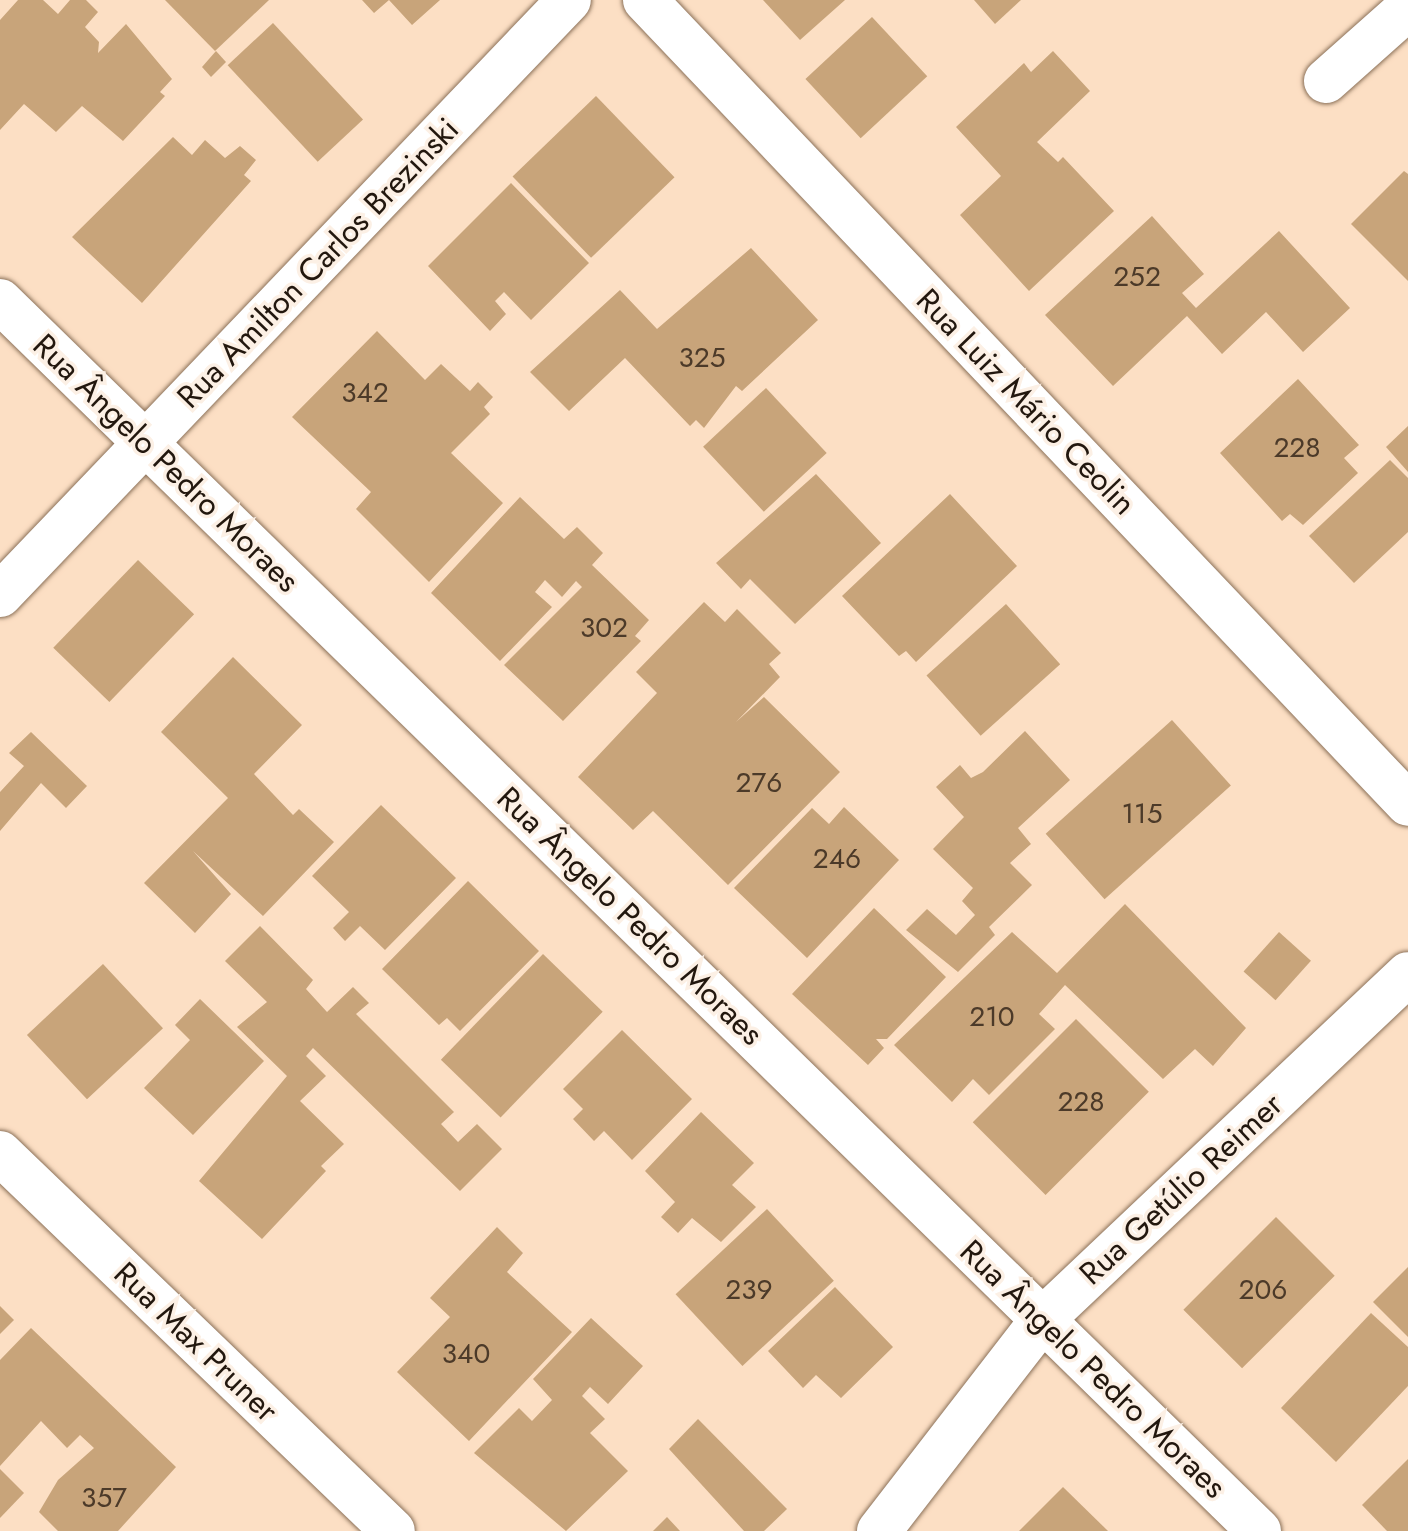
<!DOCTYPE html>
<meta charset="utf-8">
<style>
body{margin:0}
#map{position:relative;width:1408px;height:1531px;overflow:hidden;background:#fcdfc4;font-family:Jost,sans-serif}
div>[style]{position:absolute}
.building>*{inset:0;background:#c8a47a;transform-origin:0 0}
.roads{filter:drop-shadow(0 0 2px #8b7159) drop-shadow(0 0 2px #8b7159)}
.minor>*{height:44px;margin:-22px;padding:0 22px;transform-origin:22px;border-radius:22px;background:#fff}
span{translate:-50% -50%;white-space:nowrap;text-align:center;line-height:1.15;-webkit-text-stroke:7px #fcf0e5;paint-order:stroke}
.number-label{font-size:28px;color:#4c3a29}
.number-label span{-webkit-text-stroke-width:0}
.street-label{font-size:32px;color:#22170e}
</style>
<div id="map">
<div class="building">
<div style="clip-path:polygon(18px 0,43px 0,58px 14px,70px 0,86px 0,98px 12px,85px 27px,99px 42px,98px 53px,126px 24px,172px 79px,160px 92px,165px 96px,123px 141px,82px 106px,56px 132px,24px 104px,0 130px,0 20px)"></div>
<div style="clip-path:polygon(165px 0,269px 0,215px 51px)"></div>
<div style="clip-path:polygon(362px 0,440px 0,412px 25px,389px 0,374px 13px)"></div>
<div style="clip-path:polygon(763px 0,845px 0,800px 40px)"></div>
<div style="clip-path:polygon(974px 0,1021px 0,995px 24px)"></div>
<div style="left:872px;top:17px;width:81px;height:91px;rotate:47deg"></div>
<div style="left:273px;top:23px;width:132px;height:62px;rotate:47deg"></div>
<div style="clip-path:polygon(216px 51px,226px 62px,211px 77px,202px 67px)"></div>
<div style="clip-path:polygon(1053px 51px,1090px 91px,1037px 142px,1058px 162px,1063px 157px,1114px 211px,1029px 291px,960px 215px,1001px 176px,956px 127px,1024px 63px,1031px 72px)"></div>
<div style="left:596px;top:96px;width:113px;height:116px;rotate:46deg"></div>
<div style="clip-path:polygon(173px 137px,192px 155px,205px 140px,225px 158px,240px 146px,256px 160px,244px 175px,251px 181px,142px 303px,72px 237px)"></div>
<div style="clip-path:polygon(1404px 171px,1408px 174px,1408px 281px,1351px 224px)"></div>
<div style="clip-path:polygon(511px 183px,589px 263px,531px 320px,504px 292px,495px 301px,506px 314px,490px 331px,428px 266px)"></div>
<div style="clip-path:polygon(1152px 216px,1204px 274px,1182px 293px,1196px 308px,1279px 231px,1350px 308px,1303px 352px,1266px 312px,1222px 354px,1187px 316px,1113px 386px,1045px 315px)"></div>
<div style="clip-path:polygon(751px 248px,818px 320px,742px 391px,736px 386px,704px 428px,696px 420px,690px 426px,625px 358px,569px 411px,530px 372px,620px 290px,657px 329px)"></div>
<div style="clip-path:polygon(377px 331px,425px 380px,441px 364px,470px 391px,478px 382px,493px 397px,484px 407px,490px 414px,451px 453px,503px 503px,429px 582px,356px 509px,371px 492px,292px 417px)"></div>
<div style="clip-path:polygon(1298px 379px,1359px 445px,1344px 458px,1358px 473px,1303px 525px,1290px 514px,1282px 521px,1220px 453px)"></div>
<div style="left:766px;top:388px;width:89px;height:86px;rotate:47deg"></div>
<div style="clip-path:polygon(1408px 426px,1408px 472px,1386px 447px)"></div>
<div style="clip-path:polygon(1390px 460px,1408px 478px,1408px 532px,1354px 583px,1309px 536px)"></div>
<div style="clip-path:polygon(816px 474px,881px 543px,795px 624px,750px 579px,741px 589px,716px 563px)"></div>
<div style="clip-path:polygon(950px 494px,1017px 566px,916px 662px,906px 651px,899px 656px,842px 596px)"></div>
<div style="clip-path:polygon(520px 497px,564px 539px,577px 527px,603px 553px,592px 565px,649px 620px,635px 636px,641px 641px,563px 721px,504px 665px,582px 587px,576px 581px,562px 597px,545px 580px,535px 592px,552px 607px,500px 661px,431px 593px)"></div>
<div style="left:138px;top:560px;width:78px;height:122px;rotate:44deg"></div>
<div style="clip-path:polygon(704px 602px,725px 622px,737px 609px,781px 653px,769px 664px,780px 677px,736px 722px,764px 697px,840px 772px,728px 885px,653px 811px,633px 830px,578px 777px,657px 693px,636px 672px)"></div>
<div style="left:1006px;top:604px;width:81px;height:107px;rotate:48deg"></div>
<div style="clip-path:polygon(233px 657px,302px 725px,254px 774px,293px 815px,299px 809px,334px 842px,263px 916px,193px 851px,231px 894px,195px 933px,144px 883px,228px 798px,161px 732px)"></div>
<div style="left:1172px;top:720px;width:88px;height:170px;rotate:48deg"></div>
<div style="clip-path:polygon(1025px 731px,1070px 780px,1018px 828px,1031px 844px,1010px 863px,1032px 885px,989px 927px,995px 935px,958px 972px,906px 930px,927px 909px,956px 935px,975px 915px,962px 901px,973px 888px,933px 849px,964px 817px,936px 787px,960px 765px,971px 778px,983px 772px)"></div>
<div style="clip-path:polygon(31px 732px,87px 786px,66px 808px,41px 783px,0 831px,0 792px,24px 766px,9px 753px)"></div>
<div style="clip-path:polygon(381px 805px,456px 878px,385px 950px,360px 926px,345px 941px,333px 928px,349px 912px,312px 876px)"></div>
<div style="clip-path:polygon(844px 807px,899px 860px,807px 958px,734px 888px,812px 808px,829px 824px)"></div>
<div style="clip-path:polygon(468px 881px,539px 951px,460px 1031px,447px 1018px,439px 1025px,382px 969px)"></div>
<div style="clip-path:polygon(1125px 904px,1246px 1028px,1213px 1066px,1195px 1049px,1163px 1079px,1065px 985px,1039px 1014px,1055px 1029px,989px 1095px,973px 1079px,952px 1102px,894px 1045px,1012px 932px,1057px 973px)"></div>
<div style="clip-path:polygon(874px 908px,946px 977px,887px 1039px,876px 1039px,884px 1048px,868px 1065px,792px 994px)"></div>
<div style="clip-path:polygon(260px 926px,313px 980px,306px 989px,327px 1012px,353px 987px,369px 1003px,356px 1014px,454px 1112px,441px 1124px,458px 1142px,477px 1124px,502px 1149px,460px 1191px,313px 1048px,306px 1056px,326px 1076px,300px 1101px,344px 1144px,321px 1166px,326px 1171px,262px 1239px,199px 1181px,287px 1076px,237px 1027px,267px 1002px,225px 961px)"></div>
<div style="left:1279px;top:932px;width:43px;height:53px;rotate:42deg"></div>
<div style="left:543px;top:954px;width:83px;height:147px;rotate:44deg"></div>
<div style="left:103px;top:964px;width:88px;height:104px;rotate:47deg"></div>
<div style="clip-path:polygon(200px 999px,264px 1061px,193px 1135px,144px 1088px,190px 1040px,175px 1025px)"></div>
<div style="left:1076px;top:1019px;width:103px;height:146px;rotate:45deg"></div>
<div style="clip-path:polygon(622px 1030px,692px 1099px,632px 1160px,604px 1131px,594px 1141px,573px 1119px,583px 1109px,563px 1089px)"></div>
<div style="clip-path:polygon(701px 1112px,754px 1163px,732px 1185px,756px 1207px,721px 1242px,692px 1218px,678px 1233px,661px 1217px,675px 1202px,645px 1171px)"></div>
<div style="left:767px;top:1209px;width:98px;height:125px;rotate:47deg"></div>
<div style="left:1276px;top:1217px;width:83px;height:131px;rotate:45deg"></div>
<div style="clip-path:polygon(497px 1227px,523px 1253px,507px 1272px,572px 1332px,469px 1441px,397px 1372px,450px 1317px,430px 1298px)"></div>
<div style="clip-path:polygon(1408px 1267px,1408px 1337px,1373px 1302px)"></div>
<div style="clip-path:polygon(835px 1287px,893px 1347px,841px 1398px,816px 1375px,803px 1388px,768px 1351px)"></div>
<div style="clip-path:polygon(0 1306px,14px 1320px,0 1334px)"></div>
<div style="clip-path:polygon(1371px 1313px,1408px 1347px,1408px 1386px,1336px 1462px,1281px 1408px)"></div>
<div style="clip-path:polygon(591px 1318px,643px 1366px,608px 1404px,590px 1387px,582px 1396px,605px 1419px,590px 1433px,628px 1471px,566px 1531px,474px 1453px,519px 1408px,532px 1421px,552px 1400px,533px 1379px)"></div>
<div style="clip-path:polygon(31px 1328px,176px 1467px,118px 1531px,58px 1531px,39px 1512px,58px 1480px,94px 1448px,80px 1435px,67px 1448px,41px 1421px,0 1466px,0 1360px)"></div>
<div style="clip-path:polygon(698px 1419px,787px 1509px,764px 1531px,744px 1531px,669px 1449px)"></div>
<div style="clip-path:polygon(1408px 1459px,1408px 1531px,1387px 1531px,1362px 1505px)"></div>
<div style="clip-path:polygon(0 1469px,24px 1493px,0 1518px)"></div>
<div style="clip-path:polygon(1063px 1487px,1108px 1531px,1019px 1531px)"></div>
<div style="clip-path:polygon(667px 1517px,680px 1531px,653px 1531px)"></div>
</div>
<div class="roads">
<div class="minor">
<div style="left:645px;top:0;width:1108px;rotate:46.5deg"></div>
<div style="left:1326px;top:81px;width:110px;rotate:-41.7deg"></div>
<div style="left:0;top:301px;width:1760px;rotate:44.33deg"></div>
<div style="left:0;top:595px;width:823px;rotate:-46.28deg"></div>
<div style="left:0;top:1153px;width:545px;rotate:43.89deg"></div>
<div style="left:879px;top:1531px;width:268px;rotate:-52.3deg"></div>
<div style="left:1043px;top:1319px;width:502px;rotate:-43.39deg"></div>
</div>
</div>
<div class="number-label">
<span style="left:1137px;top:277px">252</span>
<span style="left:702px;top:358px">325</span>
<span style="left:365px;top:393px">342</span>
<span style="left:1297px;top:448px">228</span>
<span style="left:604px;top:628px">302</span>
<span style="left:759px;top:783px">276</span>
<span style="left:1142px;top:814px">115</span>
<span style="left:837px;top:859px">246</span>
<span style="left:992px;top:1017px">210</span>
<span style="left:1081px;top:1102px">228</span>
<span style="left:749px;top:1290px">239</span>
<span style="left:1263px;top:1290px">206</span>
<span style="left:466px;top:1354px">340</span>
<span style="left:104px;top:1498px">357</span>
</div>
<div class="street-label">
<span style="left:318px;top:263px;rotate:-46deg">Rua Amilton Carlos Brezinski</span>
<span style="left:1026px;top:402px;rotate:46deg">Rua Luiz Mário Ceolin</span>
<span style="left:166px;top:463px;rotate:44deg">Rua Ângelo Pedro Moraes</span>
<span style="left:630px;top:916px;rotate:44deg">Rua Ângelo Pedro Moraes</span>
<span style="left:1181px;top:1189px;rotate:-43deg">Rua Getúlio Reimer</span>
<span style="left:196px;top:1342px;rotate:44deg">Rua Max Pruner</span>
<span style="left:1093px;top:1369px;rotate:44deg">Rua Ângelo Pedro Moraes</span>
</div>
</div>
